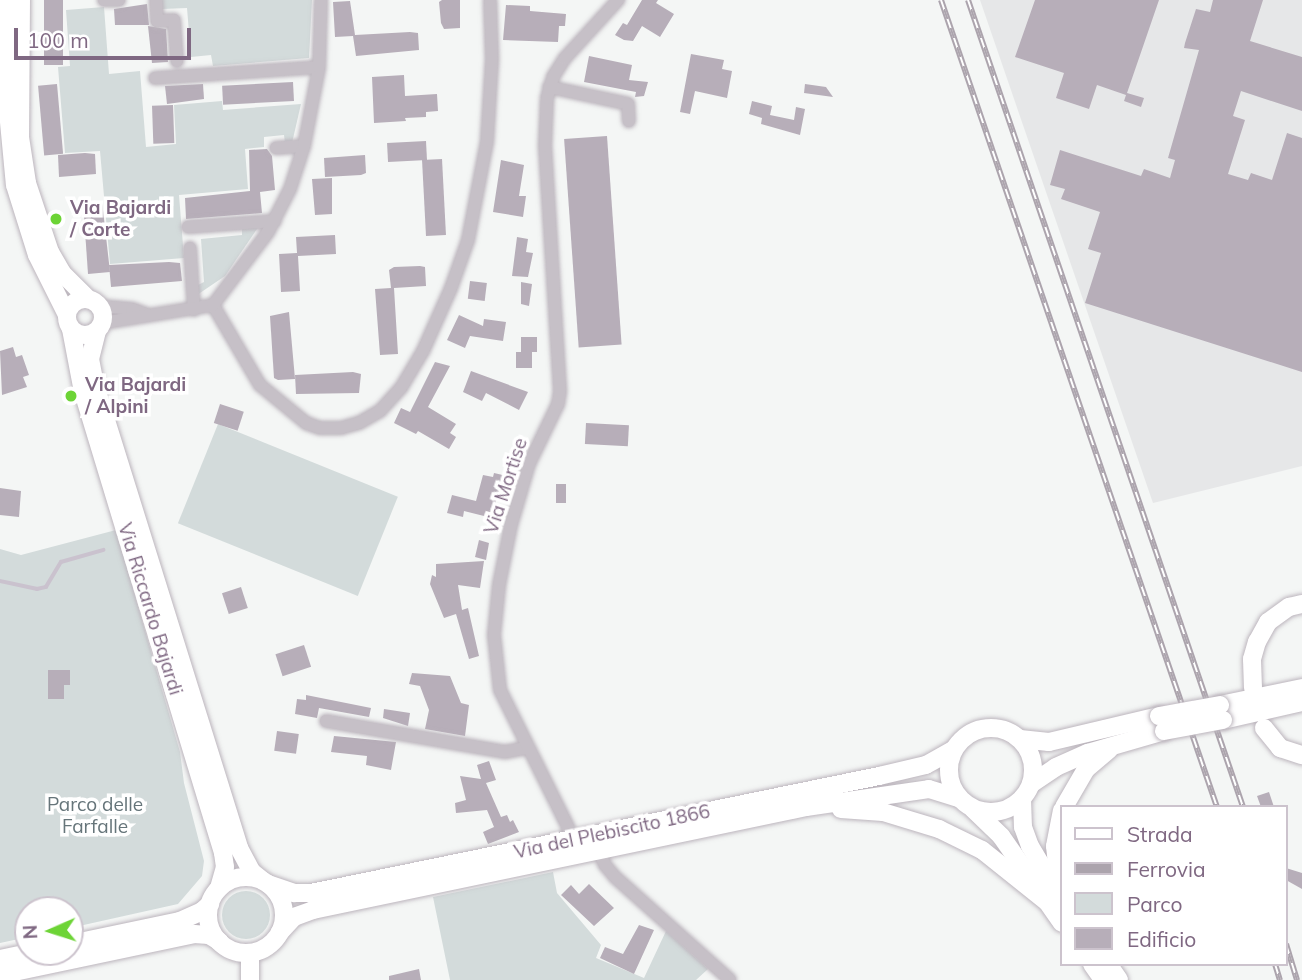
<!DOCTYPE html>
<style>
body{margin:0}
#map{position:relative;width:1302px;height:980px;overflow:hidden;background:#f4f6f5;font-family:Mulish,sans-serif}
div>[style]{position:absolute}
.built>*{inset:0;background:#e6e7e8}
.green>*{inset:0;background:#d3dbdb;transform-origin:0 0}
.round{border-radius:50%}
.stream>*{height:3.5px;margin:-1.75px;padding:0 1.75px;transform-origin:1.75px;border-radius:1.75px;background:#cac2ce}
.building>*{inset:0;background:#b7aeb9;transform-origin:0 0}
.roads{filter:drop-shadow(0 0 2px #bcb5bd) drop-shadow(0 0 2px #bcb5bd)}
.street>*{height:12px;margin:-6px;padding:0 6px;transform-origin:6px;border-radius:6px;background:#c6c0c7}
.secondary>*{height:18px;margin:-9px;padding:0 9px;transform-origin:9px;border-radius:9px;background:#fff}
.secondary>.ring{margin:-9px;padding:0;box-sizing:content-box;background:none;border:18px solid #fff;border-radius:50%}
.rail>*{height:6px;margin-top:-3px;transform-origin:0;background:repeating-linear-gradient(90deg,#fff 0 10px,#aca4ad 0 20px);box-sizing:border-box;border-block:2px solid #aca4ad}
.bridges{filter:drop-shadow(0 0 2px #bcb5bd) drop-shadow(0 0 2px #bcb5bd)}
.secondary-bridge>*{height:18px;margin:-9px;padding:0 9px;transform-origin:9px;border-radius:9px;background:#fff}
.dots>*{width:19px;height:19px;translate:-50% -50%;box-sizing:border-box;border:4px solid #fff;border-radius:50%}
span{translate:-50% -50%;white-space:nowrap;text-align:center;line-height:1.15;-webkit-text-stroke:7px #fff;paint-order:stroke}
.poi-label{font-size:19px;color:#7f6882;font-weight:700}
.left{translate:0 -50%;text-align:left}
.street-label{font-size:19px;color:#7f6882}
.park-label{font-size:19px;color:#66757a}
.legend{position:absolute;left:1060px;top:805px;width:228px;height:161px;box-sizing:border-box;background:#fff;border:2px solid #ccc3cd;margin:0;padding:9px 12px;list-style:none;font-size:21px;color:#7f6882}
.legend li{display:flex;align-items:center;gap:14px;height:35px}
.legend b{width:35px;border:2px solid #ccc3cd}
.north{position:absolute;left:14px;top:896px;width:70px;height:70px;box-sizing:border-box;background:#fff;border:2px solid #ccc3cd;border-radius:50%;rotate:267deg;font-size:19px;font-weight:700;line-height:28px;text-align:center;color:#7f6882}
.north::after{content:'';display:block;margin:auto;width:24px;height:32px;background:#6dd436;clip-path:polygon(50% 0,100% 100%,50% 72%,0 100%)}
.scale{position:absolute;left:14px;top:28px;width:177px;height:32px;box-sizing:border-box;border:4px solid #7f6882;border-top:0;padding-left:9px;font-size:21px;line-height:24px;white-space:nowrap;color:#7f6882;-webkit-text-stroke:5px #fff;paint-order:stroke}
</style>
<div id="map">
<div class="built">
<div style="clip-path:polygon(980px 0,1302px 0,1302px 466px,1153px 503px)"></div>
</div>
<div class="green">
<div style="clip-path:polygon(162px 0,312px 0,309px 58px,213px 66px,211px 55px,191px 57px,187px 8px,162px 9px)"></div>
<div style="clip-path:polygon(104px 7px,109px 74px,140px 71px,146px 147px,176px 144px,174px 105px,222px 101px,223px 110px,301px 104px,292px 143px,285px 144px,284px 135px,264px 137px,264px 147px,245px 149px,248px 189px,179px 195px,184px 258px,110px 264px,100px 151px,65px 153px,58px 67px,70px 66px,66px 10px)"></div>
<div style="clip-path:polygon(259px 226px,225px 276px,197px 295px,196px 286px,204px 282px,201px 239px,242px 235px,242px 227px)"></div>
<div style="left:218px;top:424px;width:194px;height:107px;rotate:22deg"></div>
<div style="clip-path:polygon(116px 530px,180px 752px,184px 783px,204px 861px,202px 876px,178px 904px,70px 928px,70px 910px,28px 910px,28px 937px,0 943px,0 549px,21px 555px)"></div>
<div style="clip-path:polygon(553px 872px,557px 893px,601px 945px,596px 958px,644px 978px,666px 931px,708px 969px,696px 980px,450px 980px,433px 897px)"></div>
<div class="round" style="left:222px;top:891px;width:48px;height:48px"></div>
</div>
<div class="stream">
<div style="left:0;top:581px;width:38px;rotate:12deg"></div>
<div style="left:37px;top:589px;width:9px;rotate:-13deg"></div>
<div style="left:46px;top:587px;width:29px;rotate:-59deg"></div>
<div style="left:61px;top:562px;width:44px;rotate:-15.9deg"></div>
</div>
<div class="building">
<div style="left:44px;top:0;width:19px;height:65px"></div>
<div style="clip-path:polygon(442px 0,460px 0,460px 28px,444px 29px,441px 23px,439px 2px)"></div>
<div style="clip-path:polygon(642px 0,658px 0,656px 3px,674px 14px,660px 37px,642px 26px,633px 41px,624px 40px,615px 35px,623px 23px,627px 25px)"></div>
<div style="clip-path:polygon(1035px 0,1159px 0,1127px 93px,1144px 98px,1141px 107px,1124px 101px,1126px 95px,1097px 85px,1089px 109px,1056px 98px,1064px 73px,1015px 57px)"></div>
<div style="clip-path:polygon(1213px 0,1263px 0,1250px 41px,1302px 57px,1302px 111px,1241px 91px,1233px 116px,1245px 120px,1228px 174px,1248px 180px,1251px 173px,1272px 180px,1287px 133px,1302px 138px,1302px 372px,1085px 303px,1101px 253px,1088px 249px,1100px 212px,1061px 199px,1065px 189px,1050px 185px,1060px 150px,1141px 176px,1144px 169px,1170px 178px,1175px 160px,1168px 158px,1199px 50px,1184px 48px,1185px 43px,1196px 9px,1210px 12px)"></div>
<div style="clip-path:polygon(350px 1px,355px 35px,410px 32px,418px 33px,419px 50px,356px 56px,353px 36px,335px 37px,333px 2px)"></div>
<div style="clip-path:polygon(147px 4px,149px 25px,115px 25px,114px 9px)"></div>
<div style="clip-path:polygon(506px 5px,530px 6px,530px 11px,566px 14px,565px 26px,559px 26px,558px 42px,503px 40px)"></div>
<div style="clip-path:polygon(148px 26px,166px 29px,168px 62px,152px 63px)"></div>
<div style="clip-path:polygon(691px 54px,724px 60px,722px 69px,732px 71px,727px 98px,695px 91px,690px 114px,680px 112px)"></div>
<div style="clip-path:polygon(589px 56px,632px 65px,629px 80px,648px 82px,644px 96px,635px 97px,636px 92px,584px 82px)"></div>
<div style="clip-path:polygon(404px 75px,405px 96px,437px 94px,438px 111px,426px 112px,426px 117px,405px 118px,406px 121px,374px 123px,372px 77px)"></div>
<div style="left:293px;top:82px;width:19px;height:71px;rotate:87deg"></div>
<div style="left:57px;top:84px;width:70px;height:19px;rotate:85deg"></div>
<div style="clip-path:polygon(203px 84px,204px 99px,167px 104px,165px 86px)"></div>
<div style="clip-path:polygon(805px 84px,826px 87px,833px 97px,804px 93px)"></div>
<div style="clip-path:polygon(752px 101px,772px 106px,770px 115px,794px 120px,796px 107px,805px 109px,800px 135px,761px 124px,762px 118px,749px 114px)"></div>
<div style="left:173px;top:105px;width:38px;height:21px;rotate:88deg"></div>
<div style="left:607px;top:136px;width:209px;height:43px;rotate:86deg"></div>
<div style="left:426px;top:141px;width:19px;height:39px;rotate:87deg"></div>
<div style="clip-path:polygon(267px 149px,272px 156px,275px 190px,260px 192px,262px 213px,186px 219px,185px 198px,250px 191px,249px 150px)"></div>
<div style="clip-path:polygon(85px 153px,95px 154px,96px 174px,59px 177px,58px 155px)"></div>
<div style="clip-path:polygon(365px 155px,366px 173px,361px 175px,325px 177px,324px 158px)"></div>
<div style="left:442px;top:159px;width:76px;height:20px;rotate:87deg"></div>
<div style="clip-path:polygon(501px 160px,524px 165px,519px 196px,526px 196px,523px 217px,493px 212px)"></div>
<div style="clip-path:polygon(332px 178px,332px 214px,315px 215px,312px 179px)"></div>
<div style="clip-path:polygon(102px 201px,110px 272px,88px 274px,83px 202px)"></div>
<div style="clip-path:polygon(335px 235px,336px 254px,298px 256px,300px 291px,281px 292px,279px 254px,297px 253px,296px 237px)"></div>
<div style="clip-path:polygon(517px 237px,528px 239px,526px 252px,533px 253px,528px 277px,512px 276px)"></div>
<div style="clip-path:polygon(169px 262px,180px 263px,182px 281px,111px 287px,109px 265px)"></div>
<div style="clip-path:polygon(420px 266px,425px 267px,426px 286px,394px 288px,398px 354px,380px 355px,375px 289px,391px 288px,389px 270px,394px 267px)"></div>
<div style="left:470px;top:281px;width:17px;height:18px;rotate:7deg"></div>
<div style="clip-path:polygon(521px 282px,532px 284px,529px 306px,521px 304px)"></div>
<div style="clip-path:polygon(289px 312px,295px 379px,278px 380px,274px 378px,270px 316px)"></div>
<div style="clip-path:polygon(459px 315px,483px 326px,484px 319px,506px 322px,503px 341px,470px 336px,465px 348px,447px 340px)"></div>
<div style="clip-path:polygon(521px 337px,537px 337px,537px 352px,532px 352px,532px 368px,516px 368px,516px 352px,521px 352px)"></div>
<div style="clip-path:polygon(13px 347px,16px 357px,22px 355px,29px 375px,23px 377px,27px 387px,2px 395px,0 351px)"></div>
<div style="clip-path:polygon(435px 362px,450px 366px,428px 407px,456px 424px,450px 433px,456px 437px,449px 449px,418px 431px,416px 434px,394px 423px,401px 408px,410px 412px)"></div>
<div style="clip-path:polygon(471px 371px,528px 392px,519px 410px,486px 393px,482px 401px,463px 392px)"></div>
<div style="clip-path:polygon(353px 372px,361px 374px,359px 393px,296px 394px,295px 375px)"></div>
<div style="left:220px;top:404px;width:25px;height:20px;rotate:18deg"></div>
<div style="left:586px;top:423px;width:43px;height:21px;rotate:3deg"></div>
<div style="clip-path:polygon(494px 473px,507px 476px,502px 495px,498px 493px,492px 518px,464px 511px,463px 517px,447px 513px,452px 495px,476px 501px,483px 475px,493px 477px)"></div>
<div style="left:556px;top:484px;width:10px;height:19px"></div>
<div style="clip-path:polygon(0 488px,21px 491px,19px 517px,0 515px)"></div>
<div style="clip-path:polygon(479px 540px,489px 543px,486px 560px,475px 557px)"></div>
<div style="clip-path:polygon(484px 561px,480px 588px,458px 585px,462px 610px,468px 608px,479px 656px,469px 659px,456px 614px,444px 618px,430px 584px,432px 575px,436px 577px,436px 564px)"></div>
<div style="left:241px;top:587px;width:22px;height:20px;rotate:72deg"></div>
<div style="left:304px;top:645px;width:23px;height:30px;rotate:72deg"></div>
<div style="clip-path:polygon(48px 670px,70px 670px,70px 685px,64px 685px,64px 699px,48px 699px)"></div>
<div style="clip-path:polygon(412px 673px,450px 676px,461px 703px,469px 705px,465px 736px,425px 729px,429px 710px,420px 686px,409px 684px)"></div>
<div style="clip-path:polygon(306px 695px,371px 708px,369px 717px,319px 708px,317px 718px,295px 714px,297px 699px,306px 700px)"></div>
<div style="clip-path:polygon(384px 709px,410px 713px,408px 726px,383px 718px)"></div>
<div style="left:277px;top:731px;width:22px;height:20px;rotate:8deg"></div>
<div style="clip-path:polygon(334px 736px,396px 742px,391px 770px,366px 765px,367px 756px,331px 752px)"></div>
<div style="clip-path:polygon(489px 761px,496px 780px,486px 783px,501px 817px,507px 815px,510px 822px,513px 820px,519px 832px,488px 844px,483px 832px,494px 827px,487px 810px,456px 813px,455px 803px,466px 800px,460px 776px,481px 779px,477px 765px)"></div>
<div style="clip-path:polygon(1269px 792px,1274px 807px,1261px 807px,1257px 796px)"></div>
<div style="clip-path:polygon(1286px 868px,1302px 873px,1302px 889px,1286px 880px)"></div>
<div style="clip-path:polygon(589px 884px,614px 908px,594px 926px,561px 895px,571px 885px,579px 894px)"></div>
<div style="clip-path:polygon(639px 925px,654px 930px,634px 974px,600px 958px,605px 947px,623px 954px)"></div>
<div style="clip-path:polygon(419px 969px,421px 980px,389px 980px,389px 976px)"></div>
</div>
<div class="roads">
<div class="street">
<div style="left:104px;top:0;width:15px"></div>
<div style="left:156px;top:0;width:21px;rotate:87deg"></div>
<div style="left:157px;top:21px;width:17px;rotate:-3deg"></div>
<div style="left:174px;top:20px;width:41px;rotate:85.8deg"></div>
<div style="left:155px;top:78px;width:164px;rotate:-3.8deg"></div>
<div style="left:549px;top:87px;width:81px;rotate:12.1deg"></div>
<div style="left:628px;top:104px;width:17px;rotate:87deg"></div>
<div style="left:276px;top:148px;width:28px;rotate:-4deg"></div>
<div style="left:188px;top:227px;width:87px;rotate:-3.9deg"></div>
<div style="left:190px;top:248px;width:62px;rotate:86.3deg"></div>
<div style="left:213px;top:305px;width:93px;rotate:59.6deg"></div>
<div style="left:260px;top:385px;width:60px;rotate:39.6deg"></div>
<div style="left:306px;top:423px;width:15px;rotate:20deg"></div>
<div style="left:320px;top:428px;width:21px"></div>
<div style="left:341px;top:428px;width:19px;rotate:-16deg"></div>
<div style="left:359px;top:423px;width:24px;rotate:-30deg"></div>
<div style="left:380px;top:411px;width:31px;rotate:-48deg"></div>
<div style="left:401px;top:388px;width:43px;rotate:-59.3deg"></div>
<div style="left:423px;top:351px;width:69px;rotate:-66deg"></div>
<div style="left:451px;top:288px;width:51px;rotate:-70.5deg"></div>
<div style="left:468px;top:240px;width:101px;rotate:-79.1deg"></div>
<div style="left:487px;top:141px;width:82px;rotate:-86.5deg"></div>
<div style="left:492px;top:59px;width:59px;rotate:-91.9deg"></div>
<div style="left:99px;top:306px;width:33px;rotate:5deg"></div>
<div style="left:132px;top:309px;width:15px;rotate:20deg"></div>
<div style="left:102px;top:323px;width:112px;rotate:-9.2deg"></div>
<div style="left:213px;top:305px;width:91px;rotate:-53deg"></div>
<div style="left:268px;top:232px;width:48px;rotate:-62.9deg"></div>
<div style="left:290px;top:189px;width:45px;rotate:-72deg"></div>
<div style="left:304px;top:146px;width:80px;rotate:-79.2deg"></div>
<div style="left:319px;top:67px;width:67px;rotate:-88.3deg"></div>
<div style="left:326px;top:721px;width:182px;rotate:9.8deg"></div>
<div style="left:505px;top:752px;width:21px;rotate:-11deg"></div>
<div style="left:571px;top:841px;width:14px;rotate:-102deg"></div>
<div style="left:568px;top:827px;width:153px;rotate:-116.4deg"></div>
<div style="left:500px;top:690px;width:55px;rotate:-96.2deg"></div>
<div style="left:494px;top:635px;width:50px;rotate:-84.3deg"></div>
<div style="left:499px;top:585px;width:61px;rotate:-78.7deg"></div>
<div style="left:511px;top:525px;width:64px;rotate:-73.6deg"></div>
<div style="left:529px;top:464px;width:67px;rotate:-64.2deg"></div>
<div style="left:558px;top:404px;width:13px;rotate:-81deg"></div>
<div style="left:560px;top:391px;width:245px;rotate:-93.5deg"></div>
<div style="left:545px;top:146px;width:48px;rotate:-87.6deg"></div>
<div style="left:547px;top:98px;width:22px;rotate:-74deg"></div>
<div style="left:553px;top:77px;width:22px;rotate:-58deg"></div>
<div style="left:565px;top:58px;width:79px;rotate:-47.6deg"></div>
<div style="left:599px;top:851px;width:15px;rotate:67deg"></div>
<div style="left:605px;top:865px;width:16px;rotate:50deg"></div>
<div style="left:615px;top:877px;width:154px;rotate:41.8deg"></div>
</div>
<div class="secondary">
<div style="left:7px;top:0;width:101px;rotate:90deg"></div>
<div style="left:7px;top:101px;width:84px;rotate:84.6deg"></div>
<div style="left:15px;top:185px;width:73px;rotate:72.6deg"></div>
<div style="left:37px;top:255px;width:67px;rotate:63.4deg"></div>
<div style="left:21px;top:0;width:137px;rotate:90.4deg"></div>
<div style="left:20px;top:137px;width:47px;rotate:81.3deg"></div>
<div style="left:27px;top:183px;width:73px;rotate:71.6deg"></div>
<div style="left:50px;top:252px;width:24px;rotate:60deg"></div>
<div style="left:62px;top:273px;width:37px;rotate:45deg"></div>
<div class="ring" style="left:67px;top:299px;width:18px;height:18px"></div>
<div style="left:71px;top:329px;width:64px;rotate:79.2deg"></div>
<div style="left:83px;top:392px;width:482px;rotate:73.1deg"></div>
<div style="left:223px;top:853px;width:14px;rotate:82deg"></div>
<div style="left:225px;top:867px;width:22px;rotate:106deg"></div>
<div style="left:97px;top:331px;width:29px;rotate:104deg"></div>
<div style="left:90px;top:359px;width:26px;rotate:79deg"></div>
<div style="left:95px;top:385px;width:485px;rotate:72.7deg"></div>
<div style="left:239px;top:848px;width:27px;rotate:62deg"></div>
<div style="left:252px;top:872px;width:14px;rotate:39deg"></div>
<div style="left:1253px;top:688px;width:29px;rotate:-92deg"></div>
<div style="left:1252px;top:659px;width:18px;rotate:-74deg"></div>
<div style="left:1257px;top:642px;width:23px;rotate:-61deg"></div>
<div style="left:1268px;top:622px;width:26px;rotate:-36deg"></div>
<div style="left:1289px;top:607px;width:13px;rotate:-13deg"></div>
<div style="left:1220px;top:705px;width:84px;rotate:-11.7deg"></div>
<div style="left:1223px;top:720px;width:81px;rotate:-12.8deg"></div>
<div class="ring" style="left:949px;top:728px;width:66px;height:66px"></div>
<div style="left:1264px;top:728px;width:26px;rotate:51deg"></div>
<div style="left:1280px;top:748px;width:23px;rotate:18deg"></div>
<div style="left:1020px;top:739px;width:29px;rotate:6deg"></div>
<div style="left:1049px;top:742px;width:113px;rotate:-13.3deg"></div>
<div style="left:1031px;top:784px;width:30px;rotate:-34deg"></div>
<div style="left:1056px;top:767px;width:35px;rotate:-24deg"></div>
<div style="left:1088px;top:753px;width:79px;rotate:-16.1deg"></div>
<div style="left:1022px;top:799px;width:28px;rotate:88deg"></div>
<div style="left:1023px;top:827px;width:20px;rotate:70deg"></div>
<div style="left:1030px;top:846px;width:63px;rotate:59.3deg"></div>
<div style="left:1064px;top:807px;width:44px;rotate:-59.9deg"></div>
<div style="left:1086px;top:769px;width:30px;rotate:-40deg"></div>
<div style="left:841px;top:809px;width:42px;rotate:4.1deg"></div>
<div style="left:883px;top:812px;width:59px;rotate:16.9deg"></div>
<div style="left:939px;top:829px;width:48px;rotate:26deg"></div>
<div style="left:982px;top:850px;width:82px;rotate:38.6deg"></div>
<div style="left:973px;top:809px;width:39px;rotate:44deg"></div>
<div style="left:1001px;top:836px;width:106px;rotate:55deg"></div>
<div class="ring" style="left:208px;top:877px;width:58px;height:58px"></div>
<div style="left:268px;top:884px;width:28px;rotate:19deg"></div>
<div style="left:294px;top:893px;width:17px"></div>
<div style="left:311px;top:893px;width:580px;rotate:-11.64deg"></div>
<div style="left:879px;top:776px;width:48px;rotate:-13.2deg"></div>
<div style="left:926px;top:765px;width:31px;rotate:-29deg"></div>
<div style="left:1060px;top:890px;width:44px;rotate:-96.5deg"></div>
<div style="left:1055px;top:846px;width:36px;rotate:-79deg"></div>
<div style="left:280px;top:932px;width:21px;rotate:-47deg"></div>
<div style="left:294px;top:917px;width:20px;rotate:-20deg"></div>
<div style="left:313px;top:910px;width:504px;rotate:-11.8deg"></div>
<div style="left:806px;top:807px;width:124px;rotate:-8.3deg"></div>
<div style="left:929px;top:789px;width:31px;rotate:17deg"></div>
<div style="left:70px;top:944px;width:112px;rotate:-11.8deg"></div>
<div style="left:180px;top:921px;width:24px;rotate:-24deg"></div>
<div style="left:202px;top:911px;width:11px;rotate:-41deg"></div>
<div style="left:250px;top:953px;width:27px;rotate:90deg"></div>
<div style="left:0;top:959px;width:34px;rotate:-12deg"></div>
<div style="left:1092px;top:964px;width:19px;rotate:55deg"></div>
<div style="left:1108px;top:964px;width:19px;rotate:55deg"></div>
<div style="left:0;top:975px;width:198px;rotate:-11.9deg"></div>
<div style="left:194px;top:934px;width:15px;rotate:4deg"></div>
<div style="left:209px;top:935px;width:12px;rotate:31deg"></div>
</div>
</div>
<div class="rail">
<div style="left:941px;top:0;width:853px;rotate:71.12deg"></div>
<div style="left:968px;top:0;width:853px;rotate:71.18deg"></div>
<div style="left:1286px;top:944px;width:38px;rotate:73deg"></div>
<div style="left:1275px;top:964px;width:17px;rotate:73deg"></div>
</div>
<div class="bridges">
<div class="secondary-bridge">
<div style="left:1159px;top:716px;width:62px;rotate:-10.2deg"></div>
<div style="left:1164px;top:731px;width:60px;rotate:-10.6deg"></div>
</div>
</div>
<div class="dots">
<div style="left:56px;top:219px;background:#6dd436"></div>
<div style="left:71px;top:396px;background:#6dd436"></div>
</div>
<div class="poi-label">
<span class="left" style="left:70px;top:219px">Via Bajardi<br>/ Corte</span>
<span class="left" style="left:85px;top:396px">Via Bajardi<br>/ Alpini</span>
</div>
<div class="street-label">
<span style="left:506px;top:486px;rotate:-72deg">Via Mortise</span>
<span style="left:150px;top:609px;rotate:73deg">Via Riccardo Bajardi</span>
<span style="left:612px;top:832px;rotate:-12deg">Via del Plebiscito 1866</span>
</div>
<div class="park-label">
<span style="left:95px;top:816px">Parco delle<br>Farfalle</span>
</div>
<ul class="legend">
<li><b style="height:9px;background:#fff"></b>Strada</li>
<li><b style="height:9px;background:#aca4ad"></b>Ferrovia</li>
<li><b style="height:19px;background:#d3dbdb"></b>Parco</li>
<li><b style="height:19px;background:#b7aeb9"></b>Edificio</li>
</ul>
<div class="north">N</div>
<div class="scale">100 m</div>
</div>
